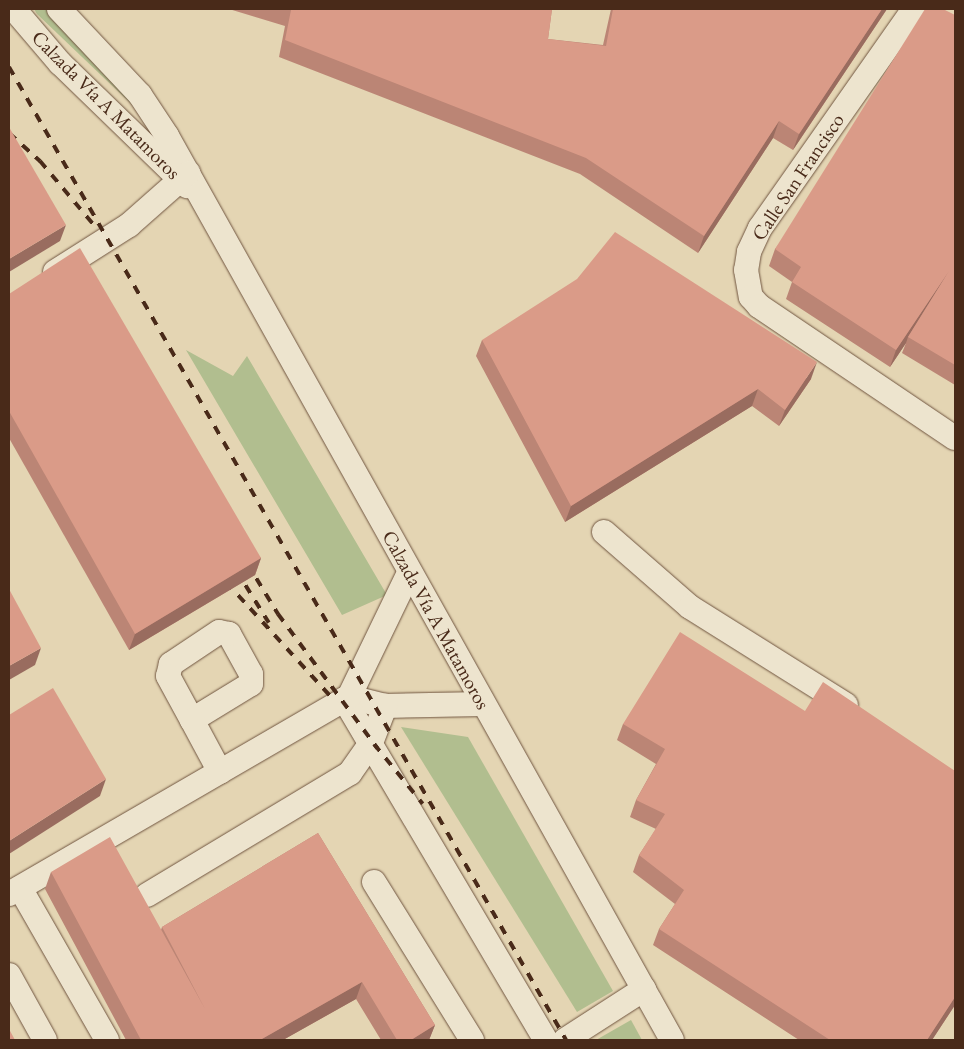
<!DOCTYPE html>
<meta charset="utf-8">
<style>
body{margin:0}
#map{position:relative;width:964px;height:1049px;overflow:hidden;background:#e4d5b3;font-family:"EB Garamond",serif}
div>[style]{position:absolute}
.green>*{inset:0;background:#b1be8f}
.roads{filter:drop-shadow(0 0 1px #705540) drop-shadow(0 0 1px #705540)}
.minor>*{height:24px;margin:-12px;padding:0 12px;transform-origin:12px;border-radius:12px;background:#ede4ce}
.rail>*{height:4px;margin-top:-2px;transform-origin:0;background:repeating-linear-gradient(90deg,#492a19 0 9px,transparent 0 18px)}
.wall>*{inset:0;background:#bb8575}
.shaded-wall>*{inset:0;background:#996c5f}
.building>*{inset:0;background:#da9b88}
span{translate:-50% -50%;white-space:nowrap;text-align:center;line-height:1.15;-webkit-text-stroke:4px #ede4ce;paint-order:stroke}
.street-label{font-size:20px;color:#492a19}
.frame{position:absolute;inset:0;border:10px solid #492a19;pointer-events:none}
</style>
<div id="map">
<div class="green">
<div style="clip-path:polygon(34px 9px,50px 9px,147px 119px,37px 14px)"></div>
<div style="clip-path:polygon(186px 350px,233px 376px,247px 356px,387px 595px,342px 615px)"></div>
<div style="clip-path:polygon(401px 727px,468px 737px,613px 991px,577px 1012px)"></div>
<div style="clip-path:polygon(631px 1020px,642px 1040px,596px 1040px)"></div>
</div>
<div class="roads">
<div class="minor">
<div style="left:14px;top:9px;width:71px;rotate:49.6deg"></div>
<div style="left:60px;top:63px;width:177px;rotate:44.1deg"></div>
<div style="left:59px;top:9px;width:118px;rotate:46.7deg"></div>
<div style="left:140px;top:95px;width:49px;rotate:56.6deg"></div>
<div style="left:167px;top:136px;width:1035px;rotate:60.81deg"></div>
<div style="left:914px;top:9px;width:268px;rotate:125.1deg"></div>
<div style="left:760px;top:228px;width:26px;rotate:115deg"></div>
<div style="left:749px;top:252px;width:18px;rotate:99deg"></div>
<div style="left:746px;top:270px;width:27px;rotate:80deg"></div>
<div style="left:751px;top:297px;width:12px;rotate:48deg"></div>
<div style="left:759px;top:306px;width:236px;rotate:34deg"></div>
<div style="left:55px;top:272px;width:88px;rotate:-32.4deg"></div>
<div style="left:129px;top:225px;width:79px;rotate:-41.4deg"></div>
<div style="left:604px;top:532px;width:114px;rotate:41.1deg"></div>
<div style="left:690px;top:607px;width:184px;rotate:32.1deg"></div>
<div style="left:349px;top:697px;width:37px;rotate:14deg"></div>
<div style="left:385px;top:706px;width:98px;rotate:-1.2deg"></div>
<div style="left:344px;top:699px;width:396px;rotate:59.4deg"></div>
<div style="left:192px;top:720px;width:69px;rotate:-31.4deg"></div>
<div style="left:251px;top:684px;width:10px;rotate:-90deg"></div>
<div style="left:251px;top:674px;width:46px;rotate:-118.8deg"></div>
<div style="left:229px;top:634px;width:10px;rotate:-169deg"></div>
<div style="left:219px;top:632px;width:58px;rotate:146.3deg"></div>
<div style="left:171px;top:664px;width:12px;rotate:104deg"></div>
<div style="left:168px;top:676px;width:50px;rotate:61.4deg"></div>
<div style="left:192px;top:720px;width:59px;rotate:61.7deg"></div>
<div style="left:374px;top:882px;width:186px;rotate:58.2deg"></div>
<div style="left:20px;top:888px;width:175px;rotate:60.2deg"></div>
<div style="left:9px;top:894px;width:393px;rotate:-30.1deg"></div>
<div style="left:349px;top:697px;width:138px;rotate:-64.2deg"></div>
<div style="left:147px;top:895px;width:237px;rotate:-31deg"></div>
<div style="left:350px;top:773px;width:37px;rotate:-55deg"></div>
<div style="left:371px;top:743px;width:40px;rotate:-69deg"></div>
<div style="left:9px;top:975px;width:74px;rotate:61deg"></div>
<div style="left:565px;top:1040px;width:94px;rotate:-32.8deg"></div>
</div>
</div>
<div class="rail">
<div style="left:9px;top:67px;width:1121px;rotate:60.21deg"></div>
<div style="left:9px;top:133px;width:42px;rotate:42.1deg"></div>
<div style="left:40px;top:161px;width:82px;rotate:49.9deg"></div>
<div style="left:247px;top:563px;width:60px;rotate:58.7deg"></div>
<div style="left:278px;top:614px;width:167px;rotate:53.5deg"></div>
<div style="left:236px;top:570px;width:62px;rotate:58.1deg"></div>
<div style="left:226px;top:582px;width:154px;rotate:47.6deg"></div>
<div style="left:374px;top:744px;width:77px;rotate:50.8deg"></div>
</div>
<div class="wall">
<div style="clip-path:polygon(229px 9px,552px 9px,548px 39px,603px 45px,611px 9px,887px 9px,793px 150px,773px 138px,698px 253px,580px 174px,279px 57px,285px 26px)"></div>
<div style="clip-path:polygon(955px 15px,955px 385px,902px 353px,906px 343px,890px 367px,786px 299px,792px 282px,769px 266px,775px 249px)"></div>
<div style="clip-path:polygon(9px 294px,261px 558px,255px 575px,129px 650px,9px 438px)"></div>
<div style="clip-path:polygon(482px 340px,811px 379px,779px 426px,752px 406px,565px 522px,476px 356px)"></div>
<div style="clip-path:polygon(805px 711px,955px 771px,955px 1005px,932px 1040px,799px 1040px,653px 945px,659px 929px,675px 904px,633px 872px,639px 855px,656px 829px,630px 817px,636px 800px,656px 764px,617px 740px,623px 724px)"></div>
<div style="clip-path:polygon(318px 833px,435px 1025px,429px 1040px,381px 1040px,356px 999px,283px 1040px,126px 1040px,45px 889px,51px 872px,161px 930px,162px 927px)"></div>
</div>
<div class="shaded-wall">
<div style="clip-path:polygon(882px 9px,887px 9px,793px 150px,799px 134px)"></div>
<div style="clip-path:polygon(779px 121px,773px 138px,698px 253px,704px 236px)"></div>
<div style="clip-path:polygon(66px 225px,60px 241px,9px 272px,9px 259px)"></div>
<div style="clip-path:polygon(949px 271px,908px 337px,906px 343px,890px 367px,896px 350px)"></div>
<div style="clip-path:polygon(817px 362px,811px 379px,779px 426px,785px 410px)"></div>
<div style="clip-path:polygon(758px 389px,752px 406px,565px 522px,571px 506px)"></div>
<div style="clip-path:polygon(261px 558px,255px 575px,129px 650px,135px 634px)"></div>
<div style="clip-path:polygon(41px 648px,35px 665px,9px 680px,9px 666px)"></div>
<div style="clip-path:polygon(106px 779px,100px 796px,9px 854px,9px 841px)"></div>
<div style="clip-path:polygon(362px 982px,356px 999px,283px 1040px,260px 1040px)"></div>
<div style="clip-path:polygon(955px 997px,955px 1005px,932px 1040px,927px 1040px)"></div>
<div style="clip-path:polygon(435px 1025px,429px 1040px,411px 1040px)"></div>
</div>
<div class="building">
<div style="clip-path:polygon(288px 9px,552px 9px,548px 39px,606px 46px,613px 9px,882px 9px,799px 134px,779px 121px,704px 236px,586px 158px,285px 40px,291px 10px)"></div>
<div style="clip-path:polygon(925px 9px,943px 9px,955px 15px,955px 365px,908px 337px,949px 271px,896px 350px,792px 282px,801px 267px,775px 249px)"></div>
<div style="clip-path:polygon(9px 127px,66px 225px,9px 259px)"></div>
<div style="clip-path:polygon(615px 232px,817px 362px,785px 410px,758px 389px,571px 506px,482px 340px,577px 279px)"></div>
<div style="clip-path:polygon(80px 248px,261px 558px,135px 634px,9px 411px,9px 294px)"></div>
<div style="clip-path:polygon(9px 589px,41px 648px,9px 666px)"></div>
<div style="clip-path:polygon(680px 632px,805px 711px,823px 682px,955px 771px,955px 997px,927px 1040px,830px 1040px,659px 929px,684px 890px,639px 855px,665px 814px,636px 800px,665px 749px,623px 724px)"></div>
<div style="clip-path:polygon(53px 688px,106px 779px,9px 841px,9px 715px)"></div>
<div style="clip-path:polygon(318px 833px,435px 1025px,411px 1040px,397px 1040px,362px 982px,260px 1040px,141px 1040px,51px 872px,110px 837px,205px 1009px,162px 927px)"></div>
<div style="clip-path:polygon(9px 1029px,15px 1040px,9px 1040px)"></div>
</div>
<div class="street-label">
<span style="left:106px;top:105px;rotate:45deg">Calzada Vía A Matamoros</span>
<span style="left:798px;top:177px;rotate:-56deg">Calle San Francisco</span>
<span style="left:436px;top:620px;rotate:61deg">Calzada Vía A Matamoros</span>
</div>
<div class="frame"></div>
</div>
